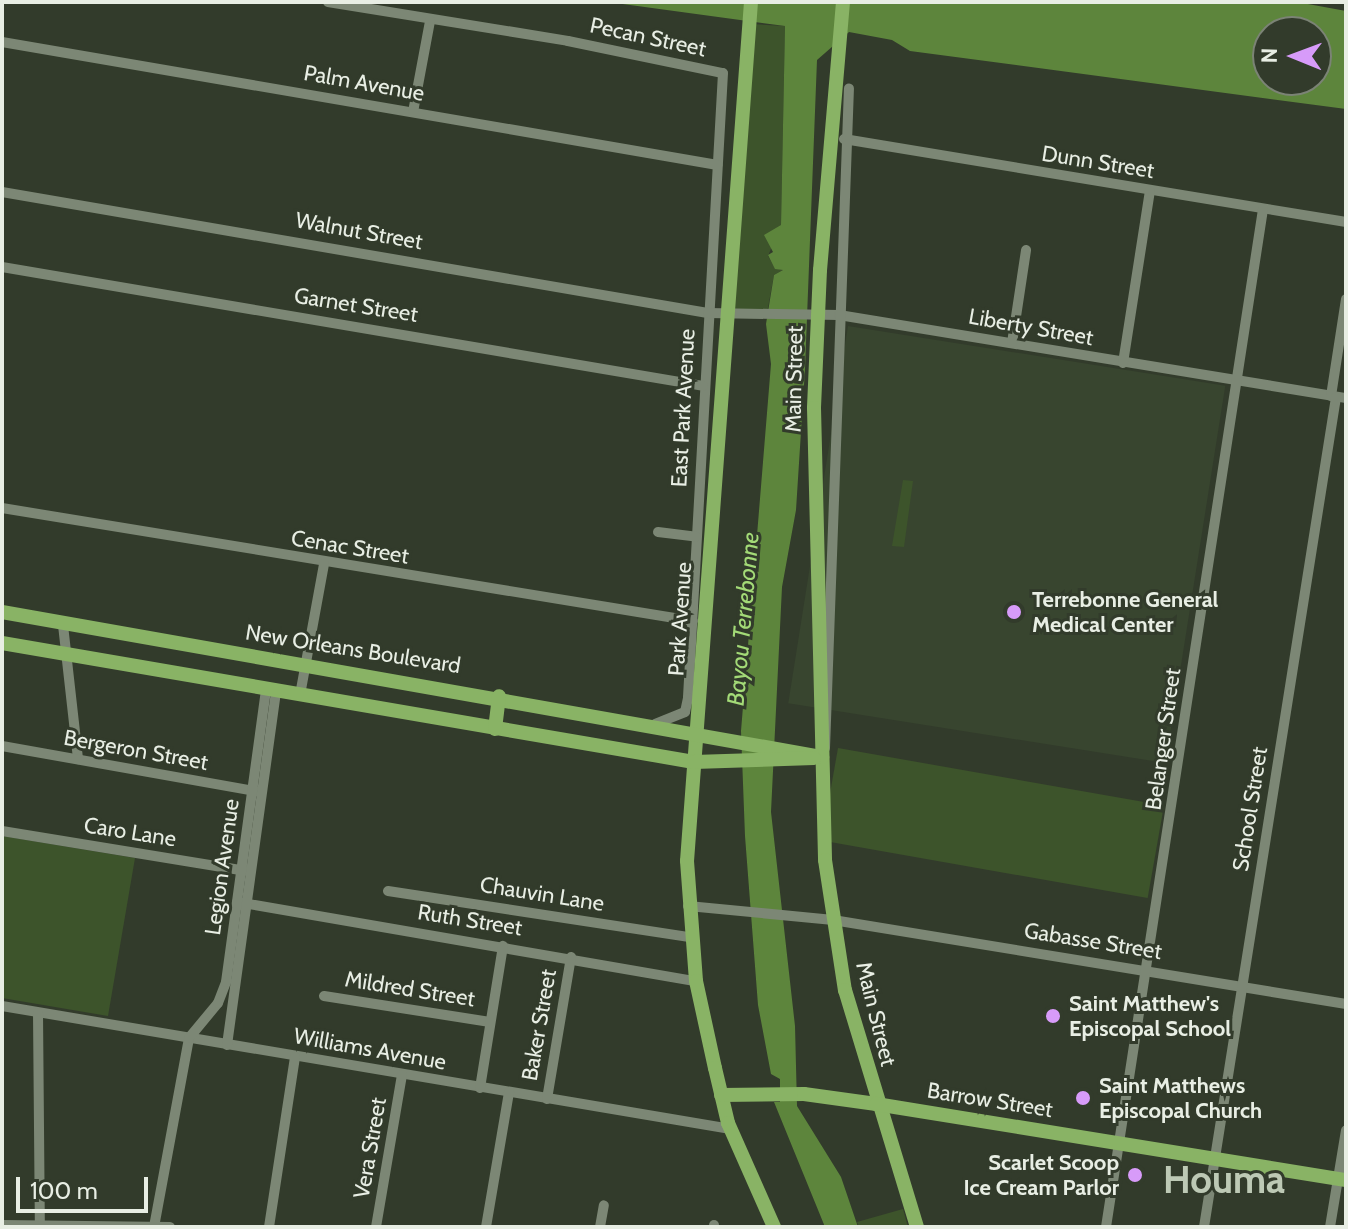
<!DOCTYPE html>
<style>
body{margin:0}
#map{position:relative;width:1348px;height:1229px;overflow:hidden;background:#323b2b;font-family:Cabin,sans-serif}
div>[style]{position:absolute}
.built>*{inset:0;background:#38452f;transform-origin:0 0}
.green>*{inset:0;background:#3d542b;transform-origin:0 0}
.water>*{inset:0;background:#5d853c}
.minor>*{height:10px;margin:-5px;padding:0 5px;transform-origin:5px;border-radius:5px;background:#7c8775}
.major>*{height:14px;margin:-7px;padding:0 7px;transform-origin:7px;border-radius:7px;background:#89b365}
.dots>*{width:22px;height:22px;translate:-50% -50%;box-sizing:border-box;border:4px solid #323b2b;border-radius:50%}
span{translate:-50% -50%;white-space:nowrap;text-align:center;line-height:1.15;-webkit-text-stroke:6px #323b2b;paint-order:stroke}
.street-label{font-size:22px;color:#e8eee4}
.poi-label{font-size:22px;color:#e8eee4;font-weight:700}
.left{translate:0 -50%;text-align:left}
.right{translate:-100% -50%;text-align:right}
.water-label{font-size:24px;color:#a3da77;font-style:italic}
.town-label{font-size:38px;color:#bdc9b5;font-weight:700}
.frame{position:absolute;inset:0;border:4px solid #e8eee4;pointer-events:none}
.north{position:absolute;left:1252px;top:16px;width:80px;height:80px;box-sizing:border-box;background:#323b2b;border:2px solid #7b8375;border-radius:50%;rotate:271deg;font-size:22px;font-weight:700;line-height:32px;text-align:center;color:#e8eee4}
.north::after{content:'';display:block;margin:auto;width:28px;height:36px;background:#d79bf9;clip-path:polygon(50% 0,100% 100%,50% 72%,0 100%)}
.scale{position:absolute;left:16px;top:1177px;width:132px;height:36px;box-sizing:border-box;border:4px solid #e8eee4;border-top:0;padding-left:10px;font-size:24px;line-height:28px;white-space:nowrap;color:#e8eee4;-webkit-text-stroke:6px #323b2b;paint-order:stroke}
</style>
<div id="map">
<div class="built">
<div style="left:848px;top:326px;width:382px;height:382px;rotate:9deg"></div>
</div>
<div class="green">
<div style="clip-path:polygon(751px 24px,785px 26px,781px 225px,768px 256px,775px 268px,783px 270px,774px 275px,767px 313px,726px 313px)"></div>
<div style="clip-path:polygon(903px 480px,913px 481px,904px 547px,892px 546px)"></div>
<div style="left:838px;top:748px;width:331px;height:94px;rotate:10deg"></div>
<div style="clip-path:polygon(2px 836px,135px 858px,108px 1016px,2px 998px)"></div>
<div style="clip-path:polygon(903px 1209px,908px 1227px,859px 1227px,857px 1222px)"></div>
</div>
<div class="water">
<div style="clip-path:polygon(evenodd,608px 2px,1297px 2px,1346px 11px,1346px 109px,910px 51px,892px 40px,849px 32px,817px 60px,805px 369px,796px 510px,782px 587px,771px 812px,795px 1026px,797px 1106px,841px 1177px,858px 1227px,825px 1227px,774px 1102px,780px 1102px,780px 1079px,771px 1074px,758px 1005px,745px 836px,741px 731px,771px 364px,766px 324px,774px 275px,783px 270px,775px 269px,768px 255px,773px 252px,764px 235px,781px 225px,785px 26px,608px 2px,1268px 32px,1316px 32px,1316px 80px,1268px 80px,1268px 32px)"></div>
</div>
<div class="minor">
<div style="left:328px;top:2px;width:243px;rotate:9.2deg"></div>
<div style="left:568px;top:41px;width:158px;rotate:11.7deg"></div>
<div style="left:723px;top:73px;width:626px;rotate:93.21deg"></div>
<div style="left:688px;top:698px;width:14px;rotate:102deg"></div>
<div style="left:685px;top:712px;width:32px;rotate:158deg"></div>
<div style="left:2px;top:42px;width:726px;rotate:9.75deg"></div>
<div style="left:413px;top:112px;width:93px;rotate:-79.4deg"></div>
<div style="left:844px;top:139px;width:509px;rotate:9.39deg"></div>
<div style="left:2px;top:192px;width:716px;rotate:9.73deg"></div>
<div style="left:708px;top:313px;width:131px;rotate:0.9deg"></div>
<div style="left:839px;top:315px;width:514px;rotate:9.3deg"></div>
<div style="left:2px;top:267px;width:711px;rotate:9.63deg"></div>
<div style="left:1012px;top:343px;width:94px;rotate:-81.4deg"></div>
<div style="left:1123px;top:363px;width:174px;rotate:-81.1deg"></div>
<div style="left:1331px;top:396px;width:98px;rotate:-81.2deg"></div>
<div style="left:2px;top:508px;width:700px;rotate:9.29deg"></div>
<div style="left:658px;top:532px;width:38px;rotate:7deg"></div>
<div style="left:63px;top:625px;width:135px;rotate:83.6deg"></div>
<div style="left:300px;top:695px;width:133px;rotate:-79.6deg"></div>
<div style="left:2px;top:746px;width:262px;rotate:10.1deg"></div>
<div style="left:825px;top:748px;width:660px;rotate:-87.92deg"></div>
<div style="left:2px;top:831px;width:246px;rotate:9.3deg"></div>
<div style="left:388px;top:891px;width:305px;rotate:8.7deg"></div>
<div style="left:237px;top:902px;width:466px;rotate:9.8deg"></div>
<div style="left:688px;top:906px;width:146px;rotate:5.5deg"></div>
<div style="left:833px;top:920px;width:520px;rotate:9.3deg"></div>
<div style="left:324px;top:996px;width:168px;rotate:8.9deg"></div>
<div style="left:2px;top:1006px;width:739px;rotate:9.58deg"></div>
<div style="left:38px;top:1013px;width:214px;rotate:89.5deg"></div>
<div style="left:227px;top:1045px;width:356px;rotate:-82.1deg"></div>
<div style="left:480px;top:1088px;width:144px;rotate:-80.8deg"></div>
<div style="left:547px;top:1099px;width:144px;rotate:-80.4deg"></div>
<div style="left:2px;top:1225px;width:168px;rotate:0.7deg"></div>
<div style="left:154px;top:1227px;width:192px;rotate:-79.5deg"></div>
<div style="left:189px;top:1038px;width:45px;rotate:-50.4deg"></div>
<div style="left:218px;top:1003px;width:22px;rotate:-69deg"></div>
<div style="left:226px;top:982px;width:295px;rotate:-82.2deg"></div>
<div style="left:269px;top:1227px;width:172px;rotate:-81.3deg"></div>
<div style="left:376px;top:1227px;width:154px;rotate:-80.3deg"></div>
<div style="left:486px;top:1227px;width:137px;rotate:-80.3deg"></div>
<div style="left:600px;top:1227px;width:22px;rotate:-80deg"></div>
<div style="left:714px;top:1227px;width:2px;rotate:-90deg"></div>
<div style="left:1106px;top:1227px;width:1030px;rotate:-81.23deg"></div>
<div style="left:1204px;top:1227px;width:840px;rotate:-80.96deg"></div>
<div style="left:1330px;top:1227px;width:98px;rotate:-80.6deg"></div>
</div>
<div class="major">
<div style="left:751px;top:2px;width:861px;rotate:94.26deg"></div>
<div style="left:687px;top:861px;width:120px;rotate:85.7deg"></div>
<div style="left:696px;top:981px;width:89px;rotate:77.7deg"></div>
<div style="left:715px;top:1068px;width:57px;rotate:76.7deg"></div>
<div style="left:728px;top:1123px;width:114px;rotate:66.1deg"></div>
<div style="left:843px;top:2px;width:269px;rotate:94.9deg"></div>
<div style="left:820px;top:270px;width:138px;rotate:92.5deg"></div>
<div style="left:814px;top:408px;width:452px;rotate:88.6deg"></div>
<div style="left:825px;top:860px;width:132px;rotate:81.3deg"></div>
<div style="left:845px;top:990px;width:248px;rotate:73.1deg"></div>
<div style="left:2px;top:612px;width:833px;rotate:10.03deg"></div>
<div style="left:2px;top:643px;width:702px;rotate:9.76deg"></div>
<div style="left:694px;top:762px;width:120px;rotate:-1.9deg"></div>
<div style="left:495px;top:729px;width:33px;rotate:-83deg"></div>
<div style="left:721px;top:1095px;width:83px;rotate:-0.7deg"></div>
<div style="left:804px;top:1094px;width:73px;rotate:7.9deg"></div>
<div style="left:876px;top:1104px;width:476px;rotate:9.2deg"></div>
</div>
<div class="dots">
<div style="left:1014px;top:612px;background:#d79bf9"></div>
<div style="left:1053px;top:1016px;background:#d79bf9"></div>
<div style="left:1083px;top:1098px;background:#d79bf9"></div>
<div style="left:1135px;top:1175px;background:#d79bf9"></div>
</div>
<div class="street-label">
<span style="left:648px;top:37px;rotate:12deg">Pecan Street</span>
<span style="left:364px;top:83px;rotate:10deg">Palm Avenue</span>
<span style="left:1098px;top:162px;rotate:9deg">Dunn Street</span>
<span style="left:359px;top:231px;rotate:10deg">Walnut Street</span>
<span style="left:356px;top:305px;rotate:9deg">Garnet Street</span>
<span style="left:1031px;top:327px;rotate:10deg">Liberty Street</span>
<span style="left:794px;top:379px;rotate:-89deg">Main Street</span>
<span style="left:683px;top:408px;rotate:-87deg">East Park Avenue</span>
<span style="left:350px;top:547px;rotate:9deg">Cenac Street</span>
<span style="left:680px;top:619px;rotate:-86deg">Park Avenue</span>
<span style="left:353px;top:649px;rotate:9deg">New Orleans Boulevard</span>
<span style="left:1163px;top:739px;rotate:-82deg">Belanger Street</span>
<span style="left:136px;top:750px;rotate:10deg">Bergeron Street</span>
<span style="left:1250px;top:809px;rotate:-81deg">School Street</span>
<span style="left:130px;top:832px;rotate:9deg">Caro Lane</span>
<span style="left:222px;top:867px;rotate:-82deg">Legion Avenue</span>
<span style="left:542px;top:894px;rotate:9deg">Chauvin Lane</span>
<span style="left:470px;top:920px;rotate:9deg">Ruth Street</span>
<span style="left:1093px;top:941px;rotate:9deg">Gabasse Street</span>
<span style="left:410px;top:989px;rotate:9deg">Mildred Street</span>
<span style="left:876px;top:1014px;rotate:76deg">Main Street</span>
<span style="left:539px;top:1025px;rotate:-80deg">Baker Street</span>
<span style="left:370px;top:1049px;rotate:10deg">Williams Avenue</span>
<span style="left:990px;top:1100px;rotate:9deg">Barrow Street</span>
<span style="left:370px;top:1148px;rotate:-80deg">Vera Street</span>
</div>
<div class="poi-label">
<span class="left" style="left:1032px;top:612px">Terrebonne General<br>Medical Center</span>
<span class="left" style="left:1069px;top:1016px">Saint Matthew's<br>Episcopal School</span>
<span class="left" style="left:1099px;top:1098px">Saint Matthews<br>Episcopal Church</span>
<span class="right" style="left:1119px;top:1175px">Scarlet Scoop<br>Ice Cream Parlor</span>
</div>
<div class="water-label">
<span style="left:743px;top:619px;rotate:-85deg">Bayou Terrebonne</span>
</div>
<div class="town-label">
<span style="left:1224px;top:1180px">Houma</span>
</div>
<div class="frame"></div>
<div class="north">N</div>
<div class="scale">100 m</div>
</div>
